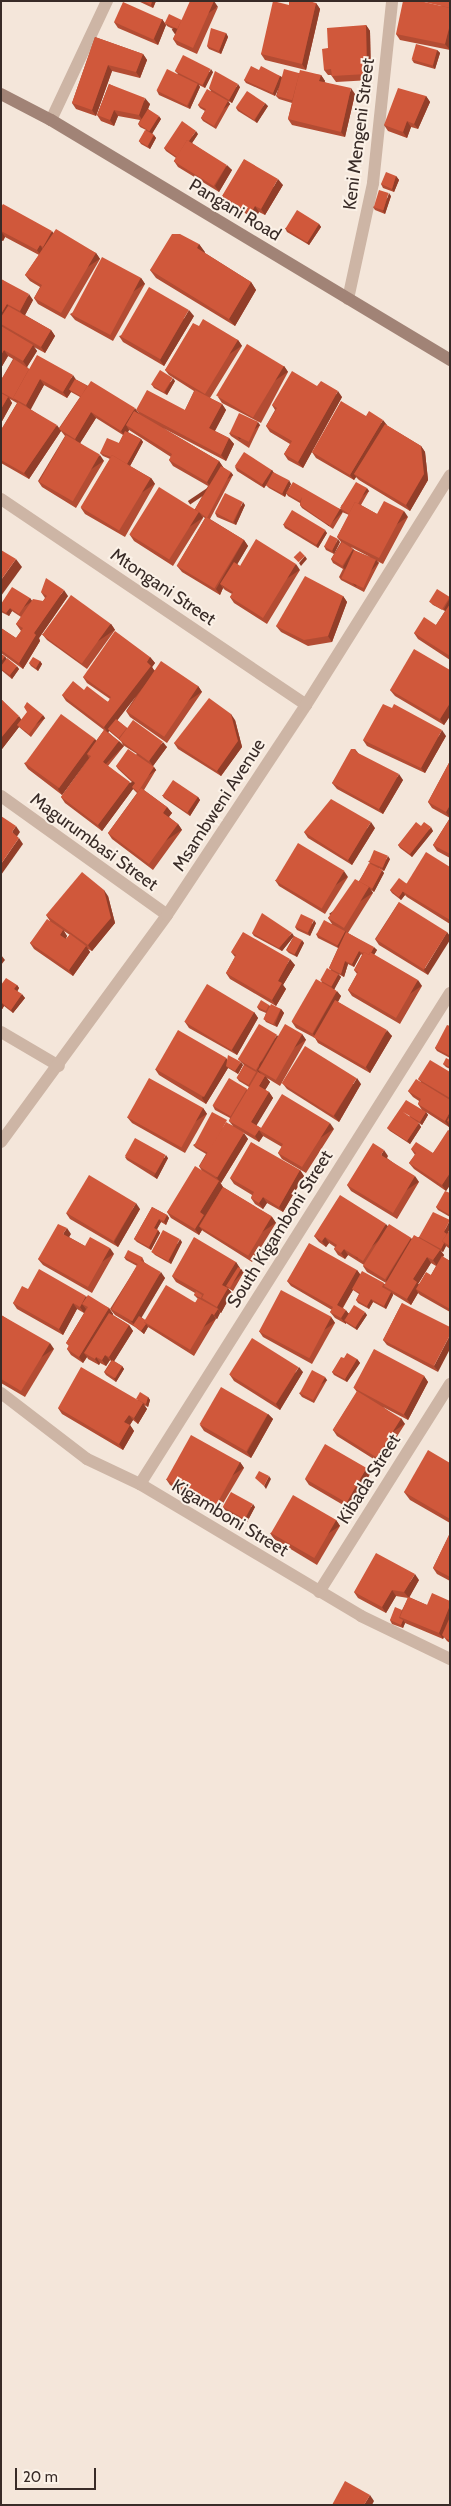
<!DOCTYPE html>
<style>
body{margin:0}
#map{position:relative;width:451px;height:2506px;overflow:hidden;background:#f4e6da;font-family:Cabin,sans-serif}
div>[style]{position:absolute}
.service>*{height:12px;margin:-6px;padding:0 6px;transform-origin:6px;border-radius:6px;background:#cdb5a5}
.minor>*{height:12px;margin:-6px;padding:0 6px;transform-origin:6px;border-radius:6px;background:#cdb5a5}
.secondary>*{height:12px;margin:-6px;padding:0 6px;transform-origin:6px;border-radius:6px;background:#a18376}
.wall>*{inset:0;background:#b34c33}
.shaded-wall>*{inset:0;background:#923e29;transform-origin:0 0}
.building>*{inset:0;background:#d0583b;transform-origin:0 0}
span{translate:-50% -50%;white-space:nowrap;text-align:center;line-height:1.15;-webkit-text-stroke:4px #fbf1e7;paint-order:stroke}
.street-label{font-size:18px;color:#382b27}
.frame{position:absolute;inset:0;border:2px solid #382b27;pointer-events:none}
.scale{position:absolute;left:15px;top:2468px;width:81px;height:22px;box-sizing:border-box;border:2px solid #382b27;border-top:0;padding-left:6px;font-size:15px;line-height:18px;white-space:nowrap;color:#382b27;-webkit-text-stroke:4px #fbf1e7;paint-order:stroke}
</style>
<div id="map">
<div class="service">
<div style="left:51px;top:120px;width:132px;rotate:-64.8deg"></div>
</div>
<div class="minor">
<div style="left:348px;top:299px;width:119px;rotate:-77.8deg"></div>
<div style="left:373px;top:183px;width:183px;rotate:-84deg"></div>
<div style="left:1px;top:499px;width:368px;rotate:34deg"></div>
<div style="left:1px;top:796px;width:204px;rotate:35.6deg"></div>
<div style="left:1px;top:1032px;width:67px;rotate:30.4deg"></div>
<div style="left:1px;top:1142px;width:281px;rotate:-53.8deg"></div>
<div style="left:167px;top:915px;width:252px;rotate:-56.5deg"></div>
<div style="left:306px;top:705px;width:271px;rotate:-57.9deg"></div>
<div style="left:1px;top:1393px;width:108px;rotate:37.5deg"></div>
<div style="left:87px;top:1459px;width:59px;rotate:25.3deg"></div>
<div style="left:140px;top:1484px;width:257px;rotate:30.8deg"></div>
<div style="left:361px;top:1616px;width:99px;rotate:25.8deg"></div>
<div style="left:140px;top:1484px;width:581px;rotate:-57.73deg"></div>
<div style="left:319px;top:1592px;width:246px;rotate:-57.8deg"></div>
</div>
<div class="secondary">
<div style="left:1px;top:94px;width:56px;rotate:27.5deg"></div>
<div style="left:51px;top:120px;width:466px;rotate:31deg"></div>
</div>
<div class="wall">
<div style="clip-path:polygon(138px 1px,156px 1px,153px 8px)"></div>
<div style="clip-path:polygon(450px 1px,450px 50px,400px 40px,396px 34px)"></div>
<div style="clip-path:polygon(316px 3px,320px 9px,306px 70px,265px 60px,261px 54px,289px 5px)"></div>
<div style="clip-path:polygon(218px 7px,197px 54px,177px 45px,173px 39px,177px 31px,167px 26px,165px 23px,182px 20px)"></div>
<div style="clip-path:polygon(162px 19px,166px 25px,158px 45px,118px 28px,114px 22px)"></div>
<div style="clip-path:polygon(366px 25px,370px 31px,371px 80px,336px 82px,331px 75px,328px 75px,324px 70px,328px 48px)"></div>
<div style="clip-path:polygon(226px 33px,228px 37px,221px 54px,209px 49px,207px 46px)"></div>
<div style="clip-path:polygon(95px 37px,143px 54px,147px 60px,140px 78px,112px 71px,96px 116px,76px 109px,72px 103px)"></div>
<div style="clip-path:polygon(437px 50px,440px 53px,435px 69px,414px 63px,412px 60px)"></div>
<div style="clip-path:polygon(259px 70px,280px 76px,282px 77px,299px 73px,321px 75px,325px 81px,324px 82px,355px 94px,345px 137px,292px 125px,288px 119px,292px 103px,279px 99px,276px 96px,279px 86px,275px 96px,246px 83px,244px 80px)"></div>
<div style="clip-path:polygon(175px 71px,213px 72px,205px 88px,199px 85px,200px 87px,190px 109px,159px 95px,157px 91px,178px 74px)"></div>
<div style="clip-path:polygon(109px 84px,150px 104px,148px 109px,161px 119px,152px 133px,156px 138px,150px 149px,141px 144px,139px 141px,146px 130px,140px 127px,138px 124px,140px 120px,118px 116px,114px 126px,101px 121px,97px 115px)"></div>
<div style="clip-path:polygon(240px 87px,232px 103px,228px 101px,230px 104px,216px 129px,203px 121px,201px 118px,205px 111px,200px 108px,198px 105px,211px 91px,209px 88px)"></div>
<div style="clip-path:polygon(426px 96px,430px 102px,418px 129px,411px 127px,407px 138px,388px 131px,384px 125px)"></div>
<div style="clip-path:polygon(268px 106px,257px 123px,238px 111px,236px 108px)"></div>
<div style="clip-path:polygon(198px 134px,192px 143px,232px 170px,219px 192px,178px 167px,174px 161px,176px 158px,166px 151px,164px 148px)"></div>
<div style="clip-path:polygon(396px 176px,399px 180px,394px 192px,383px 188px,381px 184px)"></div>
<div style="clip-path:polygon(283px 185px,265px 215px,259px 212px,255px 219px,226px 202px,222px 196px)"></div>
<div style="clip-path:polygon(391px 196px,385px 214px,375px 210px,373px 207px)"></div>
<div style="clip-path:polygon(1px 207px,53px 233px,96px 253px,100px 259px,65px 319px,38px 304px,34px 298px,40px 287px,30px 281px,25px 275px,39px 255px,5px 237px,3px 241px,1px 240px)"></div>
<div style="clip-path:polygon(319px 224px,321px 227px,309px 245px,287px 232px,285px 228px)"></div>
<div style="clip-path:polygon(199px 244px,205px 253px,251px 282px,256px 290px,235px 326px,156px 278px,150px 270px)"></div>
<div style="clip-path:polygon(141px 278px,145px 284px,113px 341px,75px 320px,70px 314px)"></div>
<div style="clip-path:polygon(evenodd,1px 279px,33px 300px,25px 315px,51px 330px,55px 336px,45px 353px,34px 347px,37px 351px,27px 367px,29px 369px,77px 380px,139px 413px,136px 410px,185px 410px,194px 391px,169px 375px,165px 370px,199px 326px,238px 340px,242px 346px,210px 398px,222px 404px,226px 410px,215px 431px,229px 438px,234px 444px,226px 461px,163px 428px,219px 461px,223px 467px,233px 475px,210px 519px,244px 540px,248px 546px,237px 564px,240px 566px,300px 570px,267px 624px,234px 603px,230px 597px,232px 594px,225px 590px,223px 588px,220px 595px,182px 572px,177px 566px,205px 518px,203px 517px,203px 518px,173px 566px,134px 541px,130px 535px,195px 509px,208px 486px,173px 466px,169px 460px,171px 457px,129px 430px,128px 432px,141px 439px,143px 442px,130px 466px,151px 478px,155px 484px,125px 537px,85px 514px,81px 508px,110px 459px,103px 456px,100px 453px,119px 443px,123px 435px,96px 418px,80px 443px,104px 461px,76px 508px,42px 487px,38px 481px,65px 436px,61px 431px,29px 479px,1px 463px,1px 430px,17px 403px,10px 399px,12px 403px,1px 423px,1px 380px,13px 359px,8px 356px,1px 368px,1px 279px,44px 385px,67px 398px,71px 392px,80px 397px,59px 428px,30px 409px,44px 385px)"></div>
<div style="clip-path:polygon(194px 316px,164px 366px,123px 342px,119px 336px)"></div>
<div style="clip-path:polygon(284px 366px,288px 372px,261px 423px,222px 403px,218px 397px)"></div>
<div style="clip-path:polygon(175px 381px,167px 395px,154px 388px,152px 385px)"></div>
<div style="clip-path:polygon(317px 386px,342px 397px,303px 468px,288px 460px,284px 454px,290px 444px,270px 432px,266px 426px,275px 410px,272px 405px)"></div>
<div style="clip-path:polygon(366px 416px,386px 425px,421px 446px,425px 452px,428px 480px,410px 511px,359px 480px,356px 477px,354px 480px,316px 458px,312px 452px)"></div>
<div style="clip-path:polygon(260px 425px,249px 448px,231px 436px,229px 433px)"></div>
<div style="clip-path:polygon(evenodd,235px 467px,272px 470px,273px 472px,291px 484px,288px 489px,340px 509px,369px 491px,361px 505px,377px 514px,408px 517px,383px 564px,377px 561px,379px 563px,364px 592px,341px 580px,339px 577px,343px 569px,333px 563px,331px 559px,341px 542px,337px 537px,349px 515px,342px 512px,343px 512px,333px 529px,302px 508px,300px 505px,300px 503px,288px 496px,286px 493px,285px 497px,269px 488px,266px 485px,267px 484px,264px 488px,237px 471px,235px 467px,351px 547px,370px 557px,355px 551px,351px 547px)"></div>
<div style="clip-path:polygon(245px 505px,236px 525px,217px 517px,215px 513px)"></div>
<div style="clip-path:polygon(283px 524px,327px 533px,318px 548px,285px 528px)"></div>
<div style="clip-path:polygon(340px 542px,334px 554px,326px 550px,324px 546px)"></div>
<div style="clip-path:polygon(41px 592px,68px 596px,39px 638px,40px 641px,23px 669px,1px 653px,1px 628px,16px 638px,21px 631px,16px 624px,21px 617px,12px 611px,9px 616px,1px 612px,1px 604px,30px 598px,32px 601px,43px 601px,45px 598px)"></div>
<div style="clip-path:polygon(343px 596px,347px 602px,332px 642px,308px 646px,281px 632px,276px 626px)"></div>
<div style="clip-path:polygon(450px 597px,450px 660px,418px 639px,414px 633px,436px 625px,445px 611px,433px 605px,430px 602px)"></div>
<div style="clip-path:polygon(111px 624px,115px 630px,87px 669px,47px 640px,42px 634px)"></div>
<div style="clip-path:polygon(1px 654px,19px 669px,12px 679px,1px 670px)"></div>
<div style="clip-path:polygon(evenodd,150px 657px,155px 663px,152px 667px,154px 670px,198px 686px,202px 692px,167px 743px,130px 717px,126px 711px,136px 696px,117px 720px,127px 728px,167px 747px,153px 766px,156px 770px,144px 790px,167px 807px,172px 813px,169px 817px,178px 824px,182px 830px,153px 870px,112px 839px,108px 833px,137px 793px,133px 789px,102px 831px,65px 803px,61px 797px,89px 758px,62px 795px,28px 769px,24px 763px,95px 739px,96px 741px,104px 730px,66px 701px,62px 695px,84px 690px,108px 702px,110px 699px,87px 683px,83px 677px,150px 657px,109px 731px,121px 741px,123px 745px,137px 754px,116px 766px,118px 769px,134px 784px,133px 786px,108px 766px,124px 746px,108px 732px,109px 731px)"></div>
<div style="clip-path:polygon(40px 661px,42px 664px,38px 671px,31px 666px,29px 663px)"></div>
<div style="clip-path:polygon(450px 670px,450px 716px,444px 725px,395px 696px,390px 690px)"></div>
<div style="clip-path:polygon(1px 699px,21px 720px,45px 718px,31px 737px,19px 727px,2px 749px)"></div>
<div style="clip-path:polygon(235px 720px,242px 747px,221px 776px,178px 749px,174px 743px)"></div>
<div style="clip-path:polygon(446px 736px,425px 773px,367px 746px,363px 740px)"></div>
<div style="clip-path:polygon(355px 749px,359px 754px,403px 780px,383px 814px,337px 789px,332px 783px)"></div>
<div style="clip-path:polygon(450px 761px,450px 858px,437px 851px,433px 845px,450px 818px,432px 808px,428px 802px)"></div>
<div style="clip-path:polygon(162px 795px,198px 797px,200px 800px,190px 816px,164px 798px)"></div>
<div style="clip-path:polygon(421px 826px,433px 831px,412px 857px,400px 848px,398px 845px)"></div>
<div style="clip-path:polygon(375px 828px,352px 865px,308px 838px,304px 832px)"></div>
<div style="clip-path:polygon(390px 859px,384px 871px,378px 868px,384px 873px,374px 892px,371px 890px,373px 893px,348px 933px,377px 950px,374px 955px,422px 986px,400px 1024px,352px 996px,348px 990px,357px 974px,354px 970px,362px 955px,361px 954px,354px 967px,348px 964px,344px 977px,338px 974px,341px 977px,334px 989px,341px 996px,338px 1002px,392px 1036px,370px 1073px,318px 1043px,315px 1038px,296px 1028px,292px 1022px,322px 982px,321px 981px,331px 970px,329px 968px,338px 948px,318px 938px,316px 934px,332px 924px,328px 918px,359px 881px,370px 863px,368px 861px)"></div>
<div style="clip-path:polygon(450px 867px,450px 924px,407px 897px,405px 895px,401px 900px,392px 893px,390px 890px)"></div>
<div style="clip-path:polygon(348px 877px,325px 914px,279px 886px,275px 880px)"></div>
<div style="clip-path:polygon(evenodd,108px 896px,115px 923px,92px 951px,88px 949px,90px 952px,73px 976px,34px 949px,30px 943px,50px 921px,46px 915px,108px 896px,64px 931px,70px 935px,66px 939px,67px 936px,64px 931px)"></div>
<div style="clip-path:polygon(399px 902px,428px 975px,379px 945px,375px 939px)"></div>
<div style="clip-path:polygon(316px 923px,310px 936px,297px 930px,295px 927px)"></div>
<div style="clip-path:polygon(252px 933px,294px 936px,304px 943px,297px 957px,289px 953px,286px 950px,294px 936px,282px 951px,254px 936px)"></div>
<div style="clip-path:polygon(231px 952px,295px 965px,283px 985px,286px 989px,276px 1006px,230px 979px,226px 973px,235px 957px)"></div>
<div style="clip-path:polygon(1px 985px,17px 985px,19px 988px,17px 991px,25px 998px,13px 1013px,4px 1006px,1px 1011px)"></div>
<div style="clip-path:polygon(269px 1005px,270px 1006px,281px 1009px,284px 1013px,277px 1027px,266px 1022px,264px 1019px,266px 1013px,259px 1010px,257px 1007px)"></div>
<div style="clip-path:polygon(254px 1012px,258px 1018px,237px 1055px,189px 1028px,185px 1022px)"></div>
<div style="clip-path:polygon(450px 1026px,450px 1058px,437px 1051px,435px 1048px)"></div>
<div style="clip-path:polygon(302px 1034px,306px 1040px,280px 1086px,267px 1078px,270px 1082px,265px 1090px,269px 1092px,273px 1098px,256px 1125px,261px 1128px,334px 1129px,306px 1173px,282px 1159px,278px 1153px,282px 1147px,263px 1136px,259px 1142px,242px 1132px,248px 1139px,221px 1183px,220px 1182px,223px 1187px,272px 1217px,276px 1223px,252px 1262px,203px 1231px,202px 1230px,199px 1235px,171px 1218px,167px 1212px,202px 1171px,199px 1166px,206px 1154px,196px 1148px,193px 1145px,229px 1124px,233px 1126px,229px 1121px,230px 1118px,215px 1110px,213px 1106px,247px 1089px,247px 1090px,249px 1087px,239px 1081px,237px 1078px,244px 1065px,238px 1059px,278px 1036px)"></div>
<div style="clip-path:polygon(226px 1058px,227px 1060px,243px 1065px,238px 1074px,228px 1068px,206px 1104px,159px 1075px,155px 1069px)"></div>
<div style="clip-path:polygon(450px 1060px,450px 1069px,446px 1067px,443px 1064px)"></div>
<div style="clip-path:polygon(450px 1072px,450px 1125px,449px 1127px,426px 1112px,428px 1115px,422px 1125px,417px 1122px,421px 1127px,410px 1144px,390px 1131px,387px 1128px,422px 1110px,418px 1104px,419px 1101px,413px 1097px,408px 1091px,421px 1082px,418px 1079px)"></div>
<div style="clip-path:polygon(283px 1084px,361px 1084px,339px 1122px,287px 1089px)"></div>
<div style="clip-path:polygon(203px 1108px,207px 1114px,185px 1153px,132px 1123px,127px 1117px)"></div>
<div style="clip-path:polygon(450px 1131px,450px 1185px,446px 1191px,414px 1169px,409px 1163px,415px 1155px,411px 1149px,433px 1153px)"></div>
<div style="clip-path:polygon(388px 1156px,387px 1158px,419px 1182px,397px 1219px,351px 1191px,347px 1185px)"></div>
<div style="clip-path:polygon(125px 1157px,168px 1158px,157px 1179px,127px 1160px)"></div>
<div style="clip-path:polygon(300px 1170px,304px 1176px,283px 1212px,267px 1203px,263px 1209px,255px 1204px,251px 1198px,252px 1195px,234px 1184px,230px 1178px)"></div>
<div style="clip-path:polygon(450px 1193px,450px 1217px,438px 1210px,436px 1207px)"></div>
<div style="clip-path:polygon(152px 1207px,167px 1215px,169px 1218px,166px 1225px,161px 1222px,157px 1229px,160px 1233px,151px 1250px,137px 1242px,134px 1239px)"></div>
<div style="clip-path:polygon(140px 1209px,118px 1247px,70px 1219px,66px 1213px)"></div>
<div style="clip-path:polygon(evenodd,388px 1226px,412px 1239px,419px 1237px,450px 1228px,447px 1234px,450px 1230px,450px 1249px,446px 1246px,443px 1252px,441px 1251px,444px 1255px,443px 1257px,450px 1261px,450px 1312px,420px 1295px,418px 1293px,411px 1305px,393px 1294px,393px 1295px,386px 1309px,373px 1302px,369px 1309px,358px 1303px,356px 1300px,359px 1294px,353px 1290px,343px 1308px,348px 1313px,367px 1315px,357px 1330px,346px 1323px,346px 1324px,335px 1318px,330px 1312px,332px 1310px,291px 1286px,287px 1281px,357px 1270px,360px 1274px,385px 1284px,386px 1283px,367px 1272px,363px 1266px,364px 1265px,348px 1255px,345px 1259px,338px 1255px,334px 1249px,335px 1247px,329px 1243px,326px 1247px,319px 1242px,314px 1236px,388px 1226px,431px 1263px,436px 1266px,431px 1275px,419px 1284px,418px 1284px,431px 1263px)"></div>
<div style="clip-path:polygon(71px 1234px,69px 1237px,85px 1246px,114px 1254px,92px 1293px,43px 1265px,38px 1259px)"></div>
<div style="clip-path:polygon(182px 1242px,171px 1264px,155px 1255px,152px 1252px)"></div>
<div style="clip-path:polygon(124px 1257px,142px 1257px,144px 1261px,144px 1262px,165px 1278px,141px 1317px,145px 1320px,195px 1303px,198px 1299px,194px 1295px,195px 1293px,176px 1282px,172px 1276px,236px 1262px,239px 1268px,244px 1272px,233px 1291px,228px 1288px,232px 1293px,221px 1313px,219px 1312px,220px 1313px,217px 1319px,215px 1318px,216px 1319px,194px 1356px,148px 1327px,144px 1334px,135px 1327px,115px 1315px,110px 1309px,137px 1266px,126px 1260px)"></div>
<div style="clip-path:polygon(28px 1289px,87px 1297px,109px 1308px,113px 1314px,113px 1315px,129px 1325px,133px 1331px,114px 1361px,122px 1366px,124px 1369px,116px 1382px,106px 1375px,104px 1372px,111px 1361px,110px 1360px,106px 1366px,100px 1363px,99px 1365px,88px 1359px,87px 1357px,83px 1363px,71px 1355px,67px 1349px,69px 1346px,66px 1343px,84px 1313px,77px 1309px,63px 1335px,17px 1309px,13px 1303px)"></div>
<div style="clip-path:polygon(402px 1303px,438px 1372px,387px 1345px,383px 1340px)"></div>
<div style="clip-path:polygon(1px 1315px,54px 1349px,25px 1397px,1px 1383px)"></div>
<div style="clip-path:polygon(331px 1317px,335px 1323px,312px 1364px,263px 1337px,259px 1331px)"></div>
<div style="clip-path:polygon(344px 1358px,357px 1359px,360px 1363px,347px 1382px,334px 1375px,332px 1372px)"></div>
<div style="clip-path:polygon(303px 1372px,280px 1410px,234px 1381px,230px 1375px)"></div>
<div style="clip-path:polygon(424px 1376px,428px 1382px,408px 1420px,383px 1407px,405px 1424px,380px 1463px,337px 1436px,333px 1430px,357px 1392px,354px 1388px)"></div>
<div style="clip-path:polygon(327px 1380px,314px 1403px,302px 1397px,299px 1393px)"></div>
<div style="clip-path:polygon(148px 1397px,150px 1400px,148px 1407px,144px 1405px,147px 1409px,138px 1424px,133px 1420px,130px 1425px,134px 1431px,123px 1450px,62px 1414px,58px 1408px,137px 1400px)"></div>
<div style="clip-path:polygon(268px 1414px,273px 1419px,251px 1458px,204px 1431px,200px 1425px)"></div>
<div style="clip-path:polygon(240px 1462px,244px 1468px,218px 1512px,170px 1485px,166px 1479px)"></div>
<div style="clip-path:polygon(450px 1463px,450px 1523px,410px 1500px,404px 1492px)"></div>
<div style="clip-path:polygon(370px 1474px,350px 1509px,309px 1485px,305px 1479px)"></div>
<div style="clip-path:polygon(223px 1507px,255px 1507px,247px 1522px,225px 1510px)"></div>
<div style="clip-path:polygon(336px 1520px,340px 1526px,317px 1565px,274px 1539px,270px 1533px)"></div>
<div style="clip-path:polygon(450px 1533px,450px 1581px,437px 1574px,433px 1568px)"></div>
<div style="clip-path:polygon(419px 1580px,409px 1597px,427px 1605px,450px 1601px,450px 1643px,447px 1641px,444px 1637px,443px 1639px,405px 1623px,403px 1628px,392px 1624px,390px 1620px,402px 1610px,408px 1598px,396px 1596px,386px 1613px,358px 1598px,354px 1592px)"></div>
</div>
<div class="shaded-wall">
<div style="clip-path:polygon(152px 1px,156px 1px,153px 8px,151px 5px)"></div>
<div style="left:214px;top:1px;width:7px;height:51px;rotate:56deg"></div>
<div style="clip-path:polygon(316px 3px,320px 9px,306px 70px,302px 64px)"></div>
<div style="clip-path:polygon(162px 19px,166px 25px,158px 45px,154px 39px)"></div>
<div style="clip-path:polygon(450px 24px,450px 50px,445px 44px)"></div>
<div style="clip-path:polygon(366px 25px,370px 31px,371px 80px,367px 74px)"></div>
<div style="clip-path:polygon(226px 33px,228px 37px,221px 54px,219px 51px)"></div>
<div style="clip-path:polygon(437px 50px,440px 53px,435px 69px,433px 66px)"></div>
<div style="clip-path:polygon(143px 54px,147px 60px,140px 78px,136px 72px)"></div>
<div style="clip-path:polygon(108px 65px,112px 71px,96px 116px,92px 110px)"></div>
<div style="clip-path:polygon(211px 69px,213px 72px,205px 88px,203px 85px)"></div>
<div style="clip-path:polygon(321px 75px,325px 81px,323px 87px,319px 81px)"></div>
<div style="clip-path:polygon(280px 76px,283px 79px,275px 96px,273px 93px)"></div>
<div style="clip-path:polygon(198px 84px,200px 87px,190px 109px,188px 106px)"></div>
<div style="clip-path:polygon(238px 84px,240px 87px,232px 103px,229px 100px)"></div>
<div style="clip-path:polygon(351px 88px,355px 94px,345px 137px,341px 132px)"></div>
<div style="clip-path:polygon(426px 96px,430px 102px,418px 129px,414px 124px)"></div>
<div style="clip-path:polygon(145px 98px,150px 104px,143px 121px,139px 115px)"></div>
<div style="left:228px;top:101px;width:4px;height:29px;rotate:56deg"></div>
<div style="clip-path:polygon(265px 103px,268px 106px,257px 123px,255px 120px)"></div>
<div style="clip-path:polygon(114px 110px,118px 116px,114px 126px,110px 120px)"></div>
<div style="clip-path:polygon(159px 116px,161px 119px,152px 134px,149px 131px)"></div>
<div style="clip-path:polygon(407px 121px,411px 127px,407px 138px,403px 132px)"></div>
<div style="clip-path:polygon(196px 131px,198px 134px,180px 161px,177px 158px)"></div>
<div style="clip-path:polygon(154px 135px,156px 138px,150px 149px,148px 146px)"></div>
<div style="clip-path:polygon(227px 165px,232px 170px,219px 192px,215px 186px)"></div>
<div style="clip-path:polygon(396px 176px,399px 180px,394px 192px,392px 189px)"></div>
<div style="clip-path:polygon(278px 179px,283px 185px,265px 215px,261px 209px)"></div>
<div style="clip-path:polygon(389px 193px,391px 196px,385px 214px,383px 211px)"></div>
<div style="clip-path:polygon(255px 206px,259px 212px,255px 219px,251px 213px)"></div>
<div style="clip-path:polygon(319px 224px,321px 227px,309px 245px,306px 242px)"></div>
<div style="clip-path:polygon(1px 231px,5px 237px,3px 241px,1px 238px)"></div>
<div style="clip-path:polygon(52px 231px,56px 237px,47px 253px,43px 247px)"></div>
<div style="clip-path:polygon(199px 244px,205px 252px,203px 256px,197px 248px)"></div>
<div style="clip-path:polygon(40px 245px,44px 251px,41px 256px,37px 250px)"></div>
<div style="left:96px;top:253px;width:7px;height:69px;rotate:56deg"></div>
<div style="left:141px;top:278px;width:7px;height:65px;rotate:56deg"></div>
<div style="clip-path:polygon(251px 282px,256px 290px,235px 326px,229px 319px)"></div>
<div style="clip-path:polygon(29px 294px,33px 300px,24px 317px,20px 311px)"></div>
<div style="clip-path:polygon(7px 304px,11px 310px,1px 324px,1px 314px)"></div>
<div style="clip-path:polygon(189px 310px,194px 316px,164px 366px,160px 360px)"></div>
<div style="clip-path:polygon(51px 330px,55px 336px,45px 353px,41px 347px)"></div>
<div style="left:238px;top:340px;width:7px;height:63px;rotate:56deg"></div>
<div style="clip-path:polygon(33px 345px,37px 351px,27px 367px,23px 361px)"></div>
<div style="clip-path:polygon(4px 350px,8px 356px,1px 368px,1px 355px)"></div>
<div style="left:284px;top:366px;width:7px;height:58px;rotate:56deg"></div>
<div style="clip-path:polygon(73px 375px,77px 381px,69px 389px,71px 392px,67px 398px,63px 392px)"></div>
<div style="clip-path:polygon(173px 378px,175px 381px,167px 395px,165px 392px)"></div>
<div style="clip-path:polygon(40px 379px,44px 385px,30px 411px,26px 405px)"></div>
<div style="clip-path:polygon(338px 391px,342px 397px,303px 468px,298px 462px)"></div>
<div style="clip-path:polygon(8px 397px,12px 403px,1px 423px,1px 409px)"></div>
<div style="clip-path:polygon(222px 404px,226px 410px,213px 434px,209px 428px)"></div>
<div style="clip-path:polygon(135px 408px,139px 414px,126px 425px,129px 430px,125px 437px,121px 431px)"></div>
<div style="clip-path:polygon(91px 412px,96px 418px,79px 445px,75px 439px)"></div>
<div style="clip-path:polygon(383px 420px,387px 425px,354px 474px,356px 477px,354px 480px,350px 475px)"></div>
<div style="left:258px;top:422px;width:4px;height:25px;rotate:56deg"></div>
<div style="clip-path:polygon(57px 425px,61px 431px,29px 479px,24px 473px)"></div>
<div style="clip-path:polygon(229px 438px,234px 444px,226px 461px,221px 455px)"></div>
<div style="clip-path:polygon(141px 439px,143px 442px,129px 468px,127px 464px)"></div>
<div style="clip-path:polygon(421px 446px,425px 452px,428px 480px,410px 511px,406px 505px)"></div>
<div style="left:100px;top:455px;width:7px;height:55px;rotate:56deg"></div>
<div style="clip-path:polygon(219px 461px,223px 467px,211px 488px,207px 482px)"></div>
<div style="clip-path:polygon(272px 470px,274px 473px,264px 488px,262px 485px)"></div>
<div style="left:231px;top:472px;width:4px;height:52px;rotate:56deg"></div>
<div style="left:151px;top:478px;width:7px;height:61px;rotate:56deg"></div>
<div style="clip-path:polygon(289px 480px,291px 484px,285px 497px,282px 493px)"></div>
<div style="left:367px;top:488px;width:4px;height:31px;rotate:56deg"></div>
<div style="clip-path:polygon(243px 502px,245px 505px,236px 525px,234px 522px)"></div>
<div style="left:340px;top:509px;width:4px;height:20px;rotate:45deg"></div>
<div style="left:404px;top:511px;width:7px;height:53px;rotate:56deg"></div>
<div style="left:199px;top:512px;width:7px;height:57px;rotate:56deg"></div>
<div style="clip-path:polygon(325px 530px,327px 533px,318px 548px,316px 545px)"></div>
<div style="clip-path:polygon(338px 539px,340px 542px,334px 554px,332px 550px)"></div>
<div style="clip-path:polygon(244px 540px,248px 546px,224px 587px,220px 584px,223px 588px,220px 595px,216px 589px)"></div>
<div style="clip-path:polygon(353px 549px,356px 552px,345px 570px,343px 567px)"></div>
<div style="clip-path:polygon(305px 556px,307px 559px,301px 566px,299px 563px)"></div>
<div style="clip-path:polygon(16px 559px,22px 567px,1px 596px,1px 580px)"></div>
<div style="left:376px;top:560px;width:4px;height:33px;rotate:45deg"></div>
<div style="left:296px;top:564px;width:7px;height:63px;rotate:56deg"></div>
<div style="clip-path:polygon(64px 590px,68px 596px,39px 638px,40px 641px,23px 669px,19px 663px,34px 633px)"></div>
<div style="clip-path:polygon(343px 596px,347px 602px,332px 642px,328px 636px)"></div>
<div style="left:30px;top:598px;width:4px;height:19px;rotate:56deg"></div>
<div style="clip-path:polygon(450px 598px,450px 606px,446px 612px,444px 609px)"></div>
<div style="clip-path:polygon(10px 608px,12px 611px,9px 616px,6px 613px)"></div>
<div style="left:111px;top:624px;width:7px;height:48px;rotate:56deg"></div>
<div style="clip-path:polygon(5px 656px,7px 660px,1px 668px,1px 662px)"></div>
<div style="clip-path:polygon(150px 657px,155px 663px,152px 667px,155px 672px,109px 731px,108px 729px,109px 731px,108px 733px,104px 727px)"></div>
<div style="clip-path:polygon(40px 661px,42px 664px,38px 671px,36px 668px)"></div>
<div style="clip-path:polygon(17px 666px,19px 669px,12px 679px,10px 675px)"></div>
<div style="left:198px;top:686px;width:7px;height:62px;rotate:56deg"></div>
<div style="clip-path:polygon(450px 703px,450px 716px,444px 725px,440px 719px)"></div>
<div style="clip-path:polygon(231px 714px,235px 720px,242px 747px,221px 776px,217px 771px)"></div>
<div style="left:43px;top:715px;width:4px;height:24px;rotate:56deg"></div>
<div style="clip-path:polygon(19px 716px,23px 722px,17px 725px,19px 727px,2px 749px,1px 738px)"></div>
<div style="clip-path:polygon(442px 730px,446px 736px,425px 773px,421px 768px)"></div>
<div style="clip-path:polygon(95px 739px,99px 745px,87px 754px,89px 758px,62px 795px,58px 789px)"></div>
<div style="left:119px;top:741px;width:7px;height:26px;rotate:45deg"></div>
<div style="clip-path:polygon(163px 742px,167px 747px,153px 766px,149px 760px)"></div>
<div style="left:154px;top:767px;width:4px;height:30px;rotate:56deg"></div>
<div style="clip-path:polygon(399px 774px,403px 780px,383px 814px,379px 809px)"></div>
<div style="clip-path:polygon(130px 782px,134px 788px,132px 787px,133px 789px,102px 831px,98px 825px)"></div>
<div style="clip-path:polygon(198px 797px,200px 800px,190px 816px,188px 812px)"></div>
<div style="clip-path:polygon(450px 805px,450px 818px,446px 812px)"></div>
<div style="clip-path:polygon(167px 807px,172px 813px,167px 819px,163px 813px)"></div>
<div style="clip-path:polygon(371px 822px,375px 828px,352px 865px,348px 860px)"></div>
<div style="left:178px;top:824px;width:7px;height:49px;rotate:56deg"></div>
<div style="clip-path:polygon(16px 826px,20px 832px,16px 838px,12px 832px)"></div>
<div style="clip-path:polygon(431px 827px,433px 831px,412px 857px,410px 854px)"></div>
<div style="clip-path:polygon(19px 838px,23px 844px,1px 875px,1px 864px)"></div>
<div style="clip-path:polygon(388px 856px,390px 859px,384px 871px,382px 868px)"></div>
<div style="clip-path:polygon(382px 870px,384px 873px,374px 892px,372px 889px)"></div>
<div style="left:344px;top:871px;width:7px;height:44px;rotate:56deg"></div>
<div style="left:369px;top:887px;width:7px;height:48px;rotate:56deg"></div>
<div style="clip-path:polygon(104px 890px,108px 896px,115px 923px,92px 951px,88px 945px)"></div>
<div style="clip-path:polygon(403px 891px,405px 895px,401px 900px,399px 897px)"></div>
<div style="clip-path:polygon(314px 920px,316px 923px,310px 936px,308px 933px)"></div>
<div style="clip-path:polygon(63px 930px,67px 936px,64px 941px,60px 935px)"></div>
<div style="clip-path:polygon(345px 931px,348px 934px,339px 949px,337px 946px)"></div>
<div style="clip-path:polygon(447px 932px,450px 936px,450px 940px,428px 975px,424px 970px)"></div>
<div style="clip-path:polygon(292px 933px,294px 936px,282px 951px,279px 948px)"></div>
<div style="clip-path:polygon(302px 940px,304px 943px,297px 957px,294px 954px)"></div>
<div style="clip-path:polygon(86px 946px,90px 952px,73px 976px,69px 970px)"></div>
<div style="clip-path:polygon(374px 947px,377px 950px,371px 960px,369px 956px)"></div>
<div style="clip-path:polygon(359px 951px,361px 954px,354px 967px,352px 964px)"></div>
<div style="clip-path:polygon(1px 955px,5px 960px,1px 965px)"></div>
<div style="clip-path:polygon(290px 959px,295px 965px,283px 985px,286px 989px,276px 1006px,272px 1000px,278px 981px)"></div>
<div style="clip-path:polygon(345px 961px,348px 964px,344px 977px,341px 974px)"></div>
<div style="clip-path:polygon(338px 974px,341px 977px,334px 990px,331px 986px)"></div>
<div style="left:418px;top:980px;width:7px;height:44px;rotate:56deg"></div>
<div style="clip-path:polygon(17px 985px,19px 988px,17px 992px,14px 989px)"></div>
<div style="clip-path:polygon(337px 991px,341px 996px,318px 1039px,313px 1034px)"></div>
<div style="clip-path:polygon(22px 994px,25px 998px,13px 1013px,11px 1010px)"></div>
<div style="clip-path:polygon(2px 1003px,4px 1006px,1px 1011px,1px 1005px)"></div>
<div style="clip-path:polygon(281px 1009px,284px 1013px,277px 1027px,275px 1024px)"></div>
<div style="clip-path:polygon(254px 1012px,258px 1018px,237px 1055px,232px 1050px)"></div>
<div style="clip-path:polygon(387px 1030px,392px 1036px,370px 1073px,366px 1067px)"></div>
<div style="left:302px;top:1034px;width:7px;height:53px;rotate:56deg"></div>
<div style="clip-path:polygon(277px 1035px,281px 1041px,258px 1070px,262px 1075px,261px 1076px,257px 1070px)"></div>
<div style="clip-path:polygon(226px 1058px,230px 1064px,226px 1066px,228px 1068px,206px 1104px,202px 1098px)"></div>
<div style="clip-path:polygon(241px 1062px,243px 1065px,238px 1074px,235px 1071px)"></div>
<div style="clip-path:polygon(265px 1076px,270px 1082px,264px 1092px,259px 1086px)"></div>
<div style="clip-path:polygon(357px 1078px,361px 1084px,339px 1122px,334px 1116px)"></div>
<div style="clip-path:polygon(269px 1092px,273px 1098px,255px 1128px,251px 1122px)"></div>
<div style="left:203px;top:1108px;width:7px;height:45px;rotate:56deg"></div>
<div style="clip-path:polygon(426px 1112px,428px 1115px,422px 1125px,420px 1122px)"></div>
<div style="clip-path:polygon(450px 1112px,450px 1122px,447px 1121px,450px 1125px,449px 1127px,445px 1121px)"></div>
<div style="left:330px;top:1123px;width:7px;height:52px;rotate:56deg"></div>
<div style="clip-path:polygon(419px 1123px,421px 1127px,410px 1144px,407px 1141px)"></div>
<div style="clip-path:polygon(259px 1130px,263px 1136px,259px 1142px,255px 1136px)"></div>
<div style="clip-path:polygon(244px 1133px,248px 1139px,221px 1183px,216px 1177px)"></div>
<div style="clip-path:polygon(384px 1150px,388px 1156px,385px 1161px,381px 1155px)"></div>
<div style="clip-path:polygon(166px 1155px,168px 1158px,157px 1179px,154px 1176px)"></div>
<div style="clip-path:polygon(300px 1170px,304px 1176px,283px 1212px,279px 1207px)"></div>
<div style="clip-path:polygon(450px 1173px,450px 1185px,446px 1191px,442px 1185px)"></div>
<div style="left:415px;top:1176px;width:7px;height:43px;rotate:56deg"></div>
<div style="clip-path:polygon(219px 1181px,223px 1187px,199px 1226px,202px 1230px,199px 1235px,195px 1229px,200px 1212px)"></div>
<div style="clip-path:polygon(263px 1197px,267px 1203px,263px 1209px,259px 1203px)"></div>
<div style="clip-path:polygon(136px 1203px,140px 1209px,118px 1247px,114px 1242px)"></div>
<div style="clip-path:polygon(167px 1215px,169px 1218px,166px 1225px,164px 1221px)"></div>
<div style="left:272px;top:1217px;width:7px;height:46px;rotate:56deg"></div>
<div style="clip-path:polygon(159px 1219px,161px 1222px,156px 1231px,154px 1228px)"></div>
<div style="clip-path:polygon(450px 1220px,450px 1228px,447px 1235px,444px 1232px)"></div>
<div style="left:386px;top:1224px;width:8px;height:44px;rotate:50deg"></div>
<div style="clip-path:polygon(67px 1228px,71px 1234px,67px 1240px,63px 1234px)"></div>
<div style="clip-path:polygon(158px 1230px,160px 1233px,151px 1250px,149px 1247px)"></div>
<div style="clip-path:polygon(325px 1237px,329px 1243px,326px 1247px,322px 1241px)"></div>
<div style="clip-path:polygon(411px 1238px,415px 1243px,390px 1286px,386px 1280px)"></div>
<div style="clip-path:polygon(180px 1239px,182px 1242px,171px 1264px,169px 1260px)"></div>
<div style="clip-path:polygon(444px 1243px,446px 1246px,443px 1252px,441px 1249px)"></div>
<div style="left:110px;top:1248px;width:7px;height:45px;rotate:56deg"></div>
<div style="clip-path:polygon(344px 1249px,348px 1255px,345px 1259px,341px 1253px)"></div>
<div style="clip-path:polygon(440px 1250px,444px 1255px,437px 1266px,433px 1260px)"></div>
<div style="clip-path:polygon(427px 1257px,431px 1263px,418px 1284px,421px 1288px,416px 1289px,418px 1293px,411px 1305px,407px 1299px,413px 1279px)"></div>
<div style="clip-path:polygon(236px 1262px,240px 1268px,229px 1287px,226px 1286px,232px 1293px,221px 1313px,217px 1307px,222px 1285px)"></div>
<div style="left:241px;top:1269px;width:4px;height:22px;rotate:45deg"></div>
<div style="clip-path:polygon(357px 1270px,361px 1276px,352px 1289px,353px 1290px,341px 1310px,337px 1305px)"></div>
<div style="clip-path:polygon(161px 1272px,165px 1278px,136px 1327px,131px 1321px)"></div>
<div style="clip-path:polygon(391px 1292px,393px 1295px,386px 1309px,384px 1306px)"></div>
<div style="clip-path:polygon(86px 1296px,91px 1302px,82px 1304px,86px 1309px,84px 1313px,80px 1307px)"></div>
<div style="clip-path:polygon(371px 1299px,373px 1302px,369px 1309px,367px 1306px)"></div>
<div style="clip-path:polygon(73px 1303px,77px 1309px,63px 1335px,59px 1329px)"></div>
<div style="clip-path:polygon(109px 1308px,113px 1314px,88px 1355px,84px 1353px,87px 1357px,83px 1363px,79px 1357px)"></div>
<div style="clip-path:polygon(218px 1309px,220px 1313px,217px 1319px,214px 1315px)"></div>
<div style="clip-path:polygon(346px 1310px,350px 1316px,344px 1320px,346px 1323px,346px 1324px,341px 1318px)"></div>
<div style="clip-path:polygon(365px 1312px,367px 1315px,357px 1330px,355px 1327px)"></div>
<div style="left:212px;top:1313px;width:7px;height:43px;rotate:56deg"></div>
<div style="left:331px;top:1317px;width:7px;height:47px;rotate:56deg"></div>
<div style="clip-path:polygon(146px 1324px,148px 1327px,144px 1334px,141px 1331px)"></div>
<div style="clip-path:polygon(129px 1325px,133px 1331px,113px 1363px,109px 1357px)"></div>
<div style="clip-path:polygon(450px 1335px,450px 1349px,438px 1372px,434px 1366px)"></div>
<div style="left:50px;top:1343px;width:7px;height:56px;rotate:56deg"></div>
<div style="clip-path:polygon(105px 1355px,110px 1360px,106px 1366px,102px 1360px)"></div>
<div style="clip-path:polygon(96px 1357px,100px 1363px,99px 1365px,95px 1359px)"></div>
<div style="clip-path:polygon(357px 1359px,360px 1363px,347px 1382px,345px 1379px)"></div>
<div style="clip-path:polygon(122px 1366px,124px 1369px,116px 1382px,114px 1378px)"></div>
<div style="clip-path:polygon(299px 1367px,303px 1372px,280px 1410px,276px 1404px)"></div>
<div style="clip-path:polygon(424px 1376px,428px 1382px,408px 1420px,404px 1414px)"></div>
<div style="left:325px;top:1377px;width:4px;height:26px;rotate:56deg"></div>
<div style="clip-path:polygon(148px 1397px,150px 1400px,148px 1407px,146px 1404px)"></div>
<div style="clip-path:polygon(143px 1403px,147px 1409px,138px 1424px,134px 1418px)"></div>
<div style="clip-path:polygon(268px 1414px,273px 1419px,251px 1458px,247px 1452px)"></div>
<div style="clip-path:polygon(129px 1415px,133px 1420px,128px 1428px,124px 1422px)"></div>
<div style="left:401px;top:1418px;width:7px;height:46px;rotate:56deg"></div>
<div style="clip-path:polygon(130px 1425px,134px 1431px,123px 1450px,119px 1444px)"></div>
<div style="left:240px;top:1462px;width:7px;height:51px;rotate:56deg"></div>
<div style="clip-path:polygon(366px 1468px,370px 1474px,350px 1509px,346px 1503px)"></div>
<div style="clip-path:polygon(269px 1476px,271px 1479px,266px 1489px,264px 1486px)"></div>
<div style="clip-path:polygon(253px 1504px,255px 1507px,247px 1522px,245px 1519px)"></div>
<div style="left:336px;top:1520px;width:7px;height:45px;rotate:56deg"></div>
<div style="clip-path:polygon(415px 1574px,419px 1580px,409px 1598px,404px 1592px)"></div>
<div style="clip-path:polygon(392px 1590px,396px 1596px,386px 1613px,382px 1607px)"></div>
<div style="clip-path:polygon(450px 1605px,450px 1621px,443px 1639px,439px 1633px)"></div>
<div style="clip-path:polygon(403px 1620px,405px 1623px,403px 1628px,401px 1625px)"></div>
<div style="clip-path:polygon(370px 2495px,374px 2501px,372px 2505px,364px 2505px)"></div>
</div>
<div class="building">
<div style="clip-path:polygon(143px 1px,152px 1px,151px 5px)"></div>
<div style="clip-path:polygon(190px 1px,214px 1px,193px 48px,173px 39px)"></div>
<div style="clip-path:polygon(273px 1px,289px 5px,289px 1px,309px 1px,316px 3px,302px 64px,261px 54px)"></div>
<div style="clip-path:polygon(403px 1px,420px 1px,450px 8px,450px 24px,445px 44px,396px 34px)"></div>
<div style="clip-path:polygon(420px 1px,450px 1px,450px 8px)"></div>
<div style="left:123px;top:2px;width:43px;height:22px;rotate:24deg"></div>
<div style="left:169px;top:14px;width:14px;height:10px;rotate:25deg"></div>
<div style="clip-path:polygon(366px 25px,367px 74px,332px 76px,331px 69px,324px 70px,322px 49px,328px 48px,327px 28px)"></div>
<div style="clip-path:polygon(211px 28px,226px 33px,219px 51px,207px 46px)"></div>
<div style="clip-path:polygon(95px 37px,143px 54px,136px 72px,108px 65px,92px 110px,72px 103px)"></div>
<div style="left:416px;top:44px;width:22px;height:16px;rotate:16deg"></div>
<div style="left:183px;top:55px;width:31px;height:18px;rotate:27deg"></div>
<div style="clip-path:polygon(251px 66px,259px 70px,261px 66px,280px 76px,273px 93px,244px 80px)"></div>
<div style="left:167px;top:69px;width:34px;height:24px;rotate:26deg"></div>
<div style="left:284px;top:69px;width:16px;height:28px;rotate:15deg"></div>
<div style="clip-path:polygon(300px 70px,321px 75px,319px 81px,351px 88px,341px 132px,288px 119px)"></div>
<div style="clip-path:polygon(215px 71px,238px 84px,229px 100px,209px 88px)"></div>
<div style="clip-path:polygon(109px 84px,145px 98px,139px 115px,114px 110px,110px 120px,97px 115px)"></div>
<div style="clip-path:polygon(398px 88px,426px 96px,414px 124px,407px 121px,403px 132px,384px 125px)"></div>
<div style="clip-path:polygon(207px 89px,228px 101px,214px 126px,201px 118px,206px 109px,198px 105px)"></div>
<div style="left:247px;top:91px;width:22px;height:20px;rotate:34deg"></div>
<div style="left:148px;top:109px;width:13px;height:18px;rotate:32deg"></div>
<div style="clip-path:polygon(182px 121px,196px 131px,189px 141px,187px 140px,177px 157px,164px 148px)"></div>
<div style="left:145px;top:130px;width:10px;height:13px;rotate:29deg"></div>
<div style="left:187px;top:140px;width:47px;height:25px;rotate:32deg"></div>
<div style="clip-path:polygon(244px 159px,278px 179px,261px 209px,255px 206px,251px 213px,222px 196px)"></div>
<div style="clip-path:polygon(386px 172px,396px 176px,392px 189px,381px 184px)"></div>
<div style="left:379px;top:190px;width:10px;height:18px;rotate:17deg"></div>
<div style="clip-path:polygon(3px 204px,52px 231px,43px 247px,40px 245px,37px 250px,1px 231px,1px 207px)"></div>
<div style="left:297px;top:210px;width:26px;height:22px;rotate:32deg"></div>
<div style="clip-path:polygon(56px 229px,96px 253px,61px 313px,34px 298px,42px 285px,25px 275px)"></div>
<div style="clip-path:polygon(172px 234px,180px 234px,199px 244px,197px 248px,251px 282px,229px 319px,150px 270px)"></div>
<div style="left:102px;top:257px;width:44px;height:65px;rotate:28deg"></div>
<div style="clip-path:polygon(1px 279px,29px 294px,20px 311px,7px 304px,1px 314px)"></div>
<div style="left:149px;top:287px;width:46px;height:57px;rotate:30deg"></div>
<div style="clip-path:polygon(8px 306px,51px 330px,41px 347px,1px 324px,1px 317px)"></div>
<div style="clip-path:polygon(203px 319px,238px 340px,205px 394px,165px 370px,193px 323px,199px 326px)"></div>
<div style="clip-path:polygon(1px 326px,33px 345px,23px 361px,4px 350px,1px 355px)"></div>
<div style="left:247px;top:344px;width:43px;height:60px;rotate:31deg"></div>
<div style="clip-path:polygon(37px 355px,73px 375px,63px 392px,40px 379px,26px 405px,13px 398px)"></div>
<div style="clip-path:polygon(14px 359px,29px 369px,13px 398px,14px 398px,14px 399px,1px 392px,1px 380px)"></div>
<div style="left:160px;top:370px;width:15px;height:17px;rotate:32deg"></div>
<div style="clip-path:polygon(292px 371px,317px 386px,321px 381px,338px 391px,298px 462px,284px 454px,292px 441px,266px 426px,277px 408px,272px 405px)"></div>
<div style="left:75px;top:379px;width:14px;height:12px;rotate:30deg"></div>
<div style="clip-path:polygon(91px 381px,135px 408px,121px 431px,91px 412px,75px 439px,59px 429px)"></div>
<div style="clip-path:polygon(147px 390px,185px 410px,195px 390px,222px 404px,209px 428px,229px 438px,221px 455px,136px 410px)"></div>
<div style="clip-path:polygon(1px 393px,8px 397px,1px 409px)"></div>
<div style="clip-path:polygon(341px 401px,366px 416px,369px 411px,383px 420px,350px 475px,312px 452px)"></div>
<div style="clip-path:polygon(18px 402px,57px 425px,24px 473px,1px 460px,1px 430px)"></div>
<div style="clip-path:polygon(134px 411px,219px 461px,207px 482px,169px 460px,172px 454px,126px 425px)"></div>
<div style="left:239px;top:413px;width:21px;height:22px;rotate:25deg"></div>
<div style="clip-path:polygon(385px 424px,421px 446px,424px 474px,406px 505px,354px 474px)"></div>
<div style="clip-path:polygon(125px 431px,141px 439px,127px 464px,112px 455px,111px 457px,100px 453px,107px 438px,119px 443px)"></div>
<div style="left:66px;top:435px;width:39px;height:54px;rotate:30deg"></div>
<div style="left:244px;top:452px;width:33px;height:17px;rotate:33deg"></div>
<div style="left:112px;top:455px;width:45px;height:61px;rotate:31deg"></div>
<div style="clip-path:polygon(221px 466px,231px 472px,207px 518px,195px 509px)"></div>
<div style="left:273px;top:472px;width:18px;height:15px;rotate:27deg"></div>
<div style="clip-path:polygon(293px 482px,340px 509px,330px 526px,300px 505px,302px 497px,300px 501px,286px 493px)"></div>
<div style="clip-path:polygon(356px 482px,367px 488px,358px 504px,355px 502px,349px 514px,340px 508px)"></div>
<div style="left:159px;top:487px;width:47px;height:56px;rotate:32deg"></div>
<div style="left:225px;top:493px;width:20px;height:22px;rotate:27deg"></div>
<div style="clip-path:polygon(384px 501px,404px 511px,379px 558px,337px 537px,355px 502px,377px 514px)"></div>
<div style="left:292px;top:510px;width:39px;height:17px;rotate:31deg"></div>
<div style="left:206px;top:517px;width:44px;height:57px;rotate:31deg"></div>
<div style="left:330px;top:535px;width:9px;height:13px;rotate:27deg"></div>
<div style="clip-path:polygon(256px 539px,296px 564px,263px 618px,230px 597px,233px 592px,220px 584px,234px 562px,240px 566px)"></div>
<div style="left:342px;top:542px;width:13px;height:20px;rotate:32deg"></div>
<div style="clip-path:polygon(1px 550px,16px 559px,1px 580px)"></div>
<div style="left:354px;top:550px;width:24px;height:31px;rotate:24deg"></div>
<div style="left:300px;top:551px;width:7px;height:9px;rotate:45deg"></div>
<div style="clip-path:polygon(305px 576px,343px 596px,328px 636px,304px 640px,276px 626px)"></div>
<div style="clip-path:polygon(46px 578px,64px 590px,34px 633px,36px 635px,19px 663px,1px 650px,1px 628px,16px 638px,23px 628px,16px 624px,33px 599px,43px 601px,47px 596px,41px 592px)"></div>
<div style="clip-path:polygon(12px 587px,30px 598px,19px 614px,10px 608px,6px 613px,1px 610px,1px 604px)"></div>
<div style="left:437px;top:589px;width:15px;height:15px;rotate:32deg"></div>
<div style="left:71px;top:595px;width:49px;height:49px;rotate:36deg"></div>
<div style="clip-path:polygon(450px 604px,450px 656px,414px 633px,424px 617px,436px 625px)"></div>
<div style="clip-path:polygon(115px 631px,150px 657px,147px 662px,151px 666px,104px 727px,62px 695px,73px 681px,84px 690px,87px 686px,108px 702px,111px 697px,83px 677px)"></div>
<div style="clip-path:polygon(414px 649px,450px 670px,450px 703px,440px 719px,390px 690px)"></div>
<div style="clip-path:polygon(1px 654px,5px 656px,1px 662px)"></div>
<div style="clip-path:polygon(33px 657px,40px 661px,36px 668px,29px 663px)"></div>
<div style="clip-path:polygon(7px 658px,17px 666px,10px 675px,1px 669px,1px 666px)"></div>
<div style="left:161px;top:661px;width:45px;height:61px;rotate:34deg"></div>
<div style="clip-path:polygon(209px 698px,231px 714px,238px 741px,217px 771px,174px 743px)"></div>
<div style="clip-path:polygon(1px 699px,19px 716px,1px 738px)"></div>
<div style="clip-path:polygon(27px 702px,43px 715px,29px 734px,17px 725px,27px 712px,24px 707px)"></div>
<div style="clip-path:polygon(383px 704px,392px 708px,394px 704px,442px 730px,421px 768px,363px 740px)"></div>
<div style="left:61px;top:714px;width:42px;height:61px;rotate:36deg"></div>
<div style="left:116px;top:719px;width:14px;height:13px;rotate:39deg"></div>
<div style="left:133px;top:720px;width:37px;height:24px;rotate:36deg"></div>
<div style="clip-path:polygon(104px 730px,119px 741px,103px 762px,130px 782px,98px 825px,61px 797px,91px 756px,87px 754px)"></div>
<div style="clip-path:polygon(128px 749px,154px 767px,138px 792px,132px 787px,135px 783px,116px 766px)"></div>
<div style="clip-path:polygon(351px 749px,355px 749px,356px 752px,399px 774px,379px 809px,332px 783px)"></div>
<div style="clip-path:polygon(450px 761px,450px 805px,446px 812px,428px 802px)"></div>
<div style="left:173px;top:780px;width:30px;height:19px;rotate:34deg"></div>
<div style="clip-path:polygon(141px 788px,167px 807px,163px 813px,178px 824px,149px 864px,108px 833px)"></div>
<div style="clip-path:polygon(331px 799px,371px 822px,348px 860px,304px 832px)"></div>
<div style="clip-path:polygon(1px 816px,16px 826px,12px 832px,19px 838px,1px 864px)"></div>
<div style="clip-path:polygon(450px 818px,450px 854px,433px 845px)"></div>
<div style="clip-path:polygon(416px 822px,421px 826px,424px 822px,431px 827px,410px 854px,398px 845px)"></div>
<div style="left:298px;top:843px;width:54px;height:44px;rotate:31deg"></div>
<div style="left:374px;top:850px;width:15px;height:13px;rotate:23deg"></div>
<div style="clip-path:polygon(426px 852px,450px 867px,450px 920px,402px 891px)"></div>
<div style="left:369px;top:863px;width:15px;height:21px;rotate:28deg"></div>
<div style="clip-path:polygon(82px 872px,104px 890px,111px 918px,88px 945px,46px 915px)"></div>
<div style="clip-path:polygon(399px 878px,407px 884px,403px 891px,399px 897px,390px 890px)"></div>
<div style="clip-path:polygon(355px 879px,369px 887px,344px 928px,328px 918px)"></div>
<div style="left:399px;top:902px;width:57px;height:44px;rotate:32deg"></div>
<div style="clip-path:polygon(262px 913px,292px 933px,279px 948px,252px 933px)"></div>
<div style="left:301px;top:914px;width:14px;height:14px;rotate:25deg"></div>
<div style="clip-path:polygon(47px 919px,63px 930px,60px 935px,66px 939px,70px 934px,86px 946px,69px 970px,30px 943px)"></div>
<div style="left:324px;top:920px;width:24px;height:16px;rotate:28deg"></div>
<div style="clip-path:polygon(243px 932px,290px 959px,278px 981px,282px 983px,272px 1000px,226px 973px,236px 955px,231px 952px)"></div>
<div style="clip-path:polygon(346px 932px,374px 947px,371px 953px,370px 952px,369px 955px,364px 952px,363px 953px,359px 951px,352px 964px,345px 961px,341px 974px,329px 968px)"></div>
<div style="left:294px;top:936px;width:9px;height:16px;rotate:27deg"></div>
<div style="clip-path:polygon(364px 952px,369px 955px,370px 952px,418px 980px,396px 1018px,348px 990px,358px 972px,354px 970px)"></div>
<div style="left:327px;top:968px;width:13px;height:14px;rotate:29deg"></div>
<div style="clip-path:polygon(6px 978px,17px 985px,14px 989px,22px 994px,11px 1010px,2px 1003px,1px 1005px,1px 985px)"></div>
<div style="left:316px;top:979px;width:24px;height:49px;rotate:30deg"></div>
<div style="left:207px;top:984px;width:55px;height:44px;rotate:31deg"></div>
<div style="clip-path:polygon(261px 1000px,269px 1005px,266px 1011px,257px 1007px)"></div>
<div style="left:335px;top:1000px;width:60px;height:43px;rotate:30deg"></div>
<div style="left:271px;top:1004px;width:11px;height:17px;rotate:27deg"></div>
<div style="left:259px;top:1024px;width:21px;height:41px;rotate:31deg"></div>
<div style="left:285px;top:1024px;width:20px;height:53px;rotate:30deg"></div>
<div style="clip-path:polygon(447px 1025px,450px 1026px,450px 1056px,435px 1048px)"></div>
<div style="left:178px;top:1030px;width:56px;height:45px;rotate:30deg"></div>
<div style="left:305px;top:1046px;width:61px;height:44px;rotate:32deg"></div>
<div style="clip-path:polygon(228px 1055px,241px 1062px,235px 1071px,226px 1066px)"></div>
<div style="clip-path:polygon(446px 1058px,450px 1060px,450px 1067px,443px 1064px)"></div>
<div style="clip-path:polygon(430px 1060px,450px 1072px,450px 1098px,418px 1079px)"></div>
<div style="left:244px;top:1065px;width:14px;height:15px;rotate:30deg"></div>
<div style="clip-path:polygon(258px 1072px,265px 1076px,259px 1086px,269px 1092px,251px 1122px,261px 1128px,282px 1094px,330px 1123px,302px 1167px,278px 1153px,283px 1144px,259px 1130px,255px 1136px,229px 1121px)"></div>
<div style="left:149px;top:1078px;width:62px;height:45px;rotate:29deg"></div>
<div style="left:229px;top:1078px;width:21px;height:32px;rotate:31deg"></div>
<div style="clip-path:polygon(416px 1079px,450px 1100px,450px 1112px,445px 1121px,418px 1104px,421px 1099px,408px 1091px)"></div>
<div style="clip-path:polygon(406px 1100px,426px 1112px,420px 1122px,403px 1112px,419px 1123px,407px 1141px,387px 1128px)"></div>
<div style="left:212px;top:1112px;width:17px;height:38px;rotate:28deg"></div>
<div style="clip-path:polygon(450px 1116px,450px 1122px,447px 1121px)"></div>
<div style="left:226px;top:1122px;width:21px;height:52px;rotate:31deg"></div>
<div style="clip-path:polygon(448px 1130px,450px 1131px,450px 1173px,442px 1185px,409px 1163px,416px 1153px,411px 1149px,416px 1142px,433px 1153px)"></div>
<div style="left:135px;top:1138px;width:35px;height:21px;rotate:29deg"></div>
<div style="clip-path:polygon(251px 1142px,300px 1170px,279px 1207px,263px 1197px,259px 1203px,251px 1198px,254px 1192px,230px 1178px)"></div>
<div style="clip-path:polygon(373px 1143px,384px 1150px,381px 1155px,415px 1176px,393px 1213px,347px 1185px)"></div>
<div style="clip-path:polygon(195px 1166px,219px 1181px,200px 1212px,204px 1215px,195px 1229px,167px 1212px)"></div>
<div style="left:89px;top:1175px;width:55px;height:44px;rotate:31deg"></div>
<div style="left:223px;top:1187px;width:57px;height:46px;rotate:31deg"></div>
<div style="clip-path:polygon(445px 1191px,450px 1193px,450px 1215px,436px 1207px)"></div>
<div style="clip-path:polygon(340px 1195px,386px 1224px,363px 1261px,344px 1249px,341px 1253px,334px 1249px,337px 1245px,325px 1237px,322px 1241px,314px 1236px)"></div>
<div style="clip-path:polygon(152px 1207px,167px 1215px,164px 1221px,159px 1219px,154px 1228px,158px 1230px,149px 1247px,134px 1239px)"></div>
<div style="clip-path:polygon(433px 1212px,450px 1220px,444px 1232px,447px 1234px,442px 1241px,444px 1243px,441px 1249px,419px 1237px)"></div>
<div style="clip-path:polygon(58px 1224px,67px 1228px,63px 1234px,85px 1246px,90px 1237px,110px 1248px,88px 1287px,38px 1259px)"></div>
<div style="left:389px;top:1224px;width:26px;height:49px;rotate:32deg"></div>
<div style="left:163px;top:1230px;width:19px;height:25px;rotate:28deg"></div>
<div style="clip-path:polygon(450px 1230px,450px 1246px,442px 1241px)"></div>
<div style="clip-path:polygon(414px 1235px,440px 1250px,433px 1260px,427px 1257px,413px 1279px,417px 1282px,407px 1299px,384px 1286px)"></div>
<div style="clip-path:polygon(194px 1237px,236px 1262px,222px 1285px,228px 1288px,217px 1307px,202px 1298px,204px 1294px,172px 1276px)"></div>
<div style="clip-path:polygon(309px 1243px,357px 1270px,337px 1305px,346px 1310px,341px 1318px,330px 1312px,333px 1307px,287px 1281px)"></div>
<div style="left:128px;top:1250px;width:16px;height:8px;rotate:27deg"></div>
<div style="clip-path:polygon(442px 1256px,450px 1261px,450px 1309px,416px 1289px,426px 1272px,431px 1275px)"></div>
<div style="left:140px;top:1260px;width:24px;height:57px;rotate:30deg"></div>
<div style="clip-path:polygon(238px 1267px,241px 1269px,230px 1288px,226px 1286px)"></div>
<div style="clip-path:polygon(39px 1269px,86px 1296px,80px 1307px,73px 1303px,59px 1329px,13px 1303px,22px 1286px,28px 1289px)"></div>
<div style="clip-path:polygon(362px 1271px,384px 1283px,382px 1287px,391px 1292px,384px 1306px,371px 1299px,367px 1306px,356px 1300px,360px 1293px,352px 1289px)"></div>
<div style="left:166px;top:1285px;width:54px;height:43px;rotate:31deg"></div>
<div style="left:281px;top:1290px;width:57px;height:47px;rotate:28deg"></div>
<div style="clip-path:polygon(196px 1291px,202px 1295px,201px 1298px,194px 1295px)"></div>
<div style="clip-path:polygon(88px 1295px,109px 1308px,79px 1357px,67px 1349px,69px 1345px,66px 1343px,88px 1307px,82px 1304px)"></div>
<div style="clip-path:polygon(198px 1298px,218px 1309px,214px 1315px,195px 1303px)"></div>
<div style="clip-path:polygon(402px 1303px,450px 1327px,450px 1335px,434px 1366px,383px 1340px)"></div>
<div style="left:354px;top:1305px;width:13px;height:18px;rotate:32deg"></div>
<div style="clip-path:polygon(109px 1313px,129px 1325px,109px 1357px,105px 1355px,102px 1360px,96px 1357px,95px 1359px,84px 1353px)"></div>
<div style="clip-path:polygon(1px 1315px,50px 1343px,21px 1391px,1px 1379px)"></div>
<div style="clip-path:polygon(139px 1316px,145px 1320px,144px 1322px,146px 1324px,141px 1331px,133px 1325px)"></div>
<div style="left:252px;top:1338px;width:55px;height:43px;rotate:32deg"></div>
<div style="left:374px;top:1349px;width:57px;height:44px;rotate:28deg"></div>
<div style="clip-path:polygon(347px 1353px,357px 1359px,345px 1379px,332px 1372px,341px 1357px,344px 1358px)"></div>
<div style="left:112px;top:1360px;width:12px;height:14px;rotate:31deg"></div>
<div style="clip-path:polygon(81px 1367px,143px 1403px,134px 1418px,129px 1415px,124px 1422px,130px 1425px,119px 1444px,58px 1408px)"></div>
<div style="left:312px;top:1370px;width:15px;height:26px;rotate:28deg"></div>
<div style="left:221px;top:1387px;width:54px;height:43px;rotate:30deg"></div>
<div style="left:357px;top:1391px;width:52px;height:46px;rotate:32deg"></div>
<div style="clip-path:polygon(140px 1392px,148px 1397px,146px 1404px,136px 1399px)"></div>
<div style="left:191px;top:1435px;width:56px;height:51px;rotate:29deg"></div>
<div style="left:325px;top:1444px;width:48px;height:40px;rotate:30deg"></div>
<div style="clip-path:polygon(428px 1450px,450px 1463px,450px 1519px,404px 1492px)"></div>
<div style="clip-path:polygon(259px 1471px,269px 1476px,264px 1486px,255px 1478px)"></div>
<div style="left:231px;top:1492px;width:25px;height:17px;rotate:29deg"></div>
<div style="left:293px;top:1495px;width:50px;height:44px;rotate:30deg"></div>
<div style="clip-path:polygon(450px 1533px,450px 1577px,433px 1568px)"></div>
<div style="clip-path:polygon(376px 1553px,415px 1574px,404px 1592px,392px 1590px,382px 1607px,354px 1592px)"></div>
<div style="clip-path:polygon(432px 1593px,450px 1601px,450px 1605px,439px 1633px,400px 1617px,408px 1597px,427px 1605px)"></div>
<div style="clip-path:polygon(395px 1607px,402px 1610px,399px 1618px,403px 1620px,401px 1625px,390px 1620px)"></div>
<div style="clip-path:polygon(450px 1617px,450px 1640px,445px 1638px,442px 1635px)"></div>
<div style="clip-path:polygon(345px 2481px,370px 2495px,364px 2505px,332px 2505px)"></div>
</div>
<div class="street-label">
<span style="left:359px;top:134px;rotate:-83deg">Keni Mengeni Street</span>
<span style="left:235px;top:210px;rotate:31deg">Pangani Road</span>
<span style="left:163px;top:587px;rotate:34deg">Mtongani Street</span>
<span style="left:219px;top:805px;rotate:-57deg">Msambweni Avenue</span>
<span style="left:94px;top:842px;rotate:36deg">Magurumbasi Street</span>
<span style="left:280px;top:1229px;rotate:-58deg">South Kigamboni Street</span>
<span style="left:369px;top:1479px;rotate:-58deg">Kibada Street</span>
<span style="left:230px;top:1518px;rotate:31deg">Kigamboni Street</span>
</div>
<div class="frame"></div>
<div class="scale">20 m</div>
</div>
